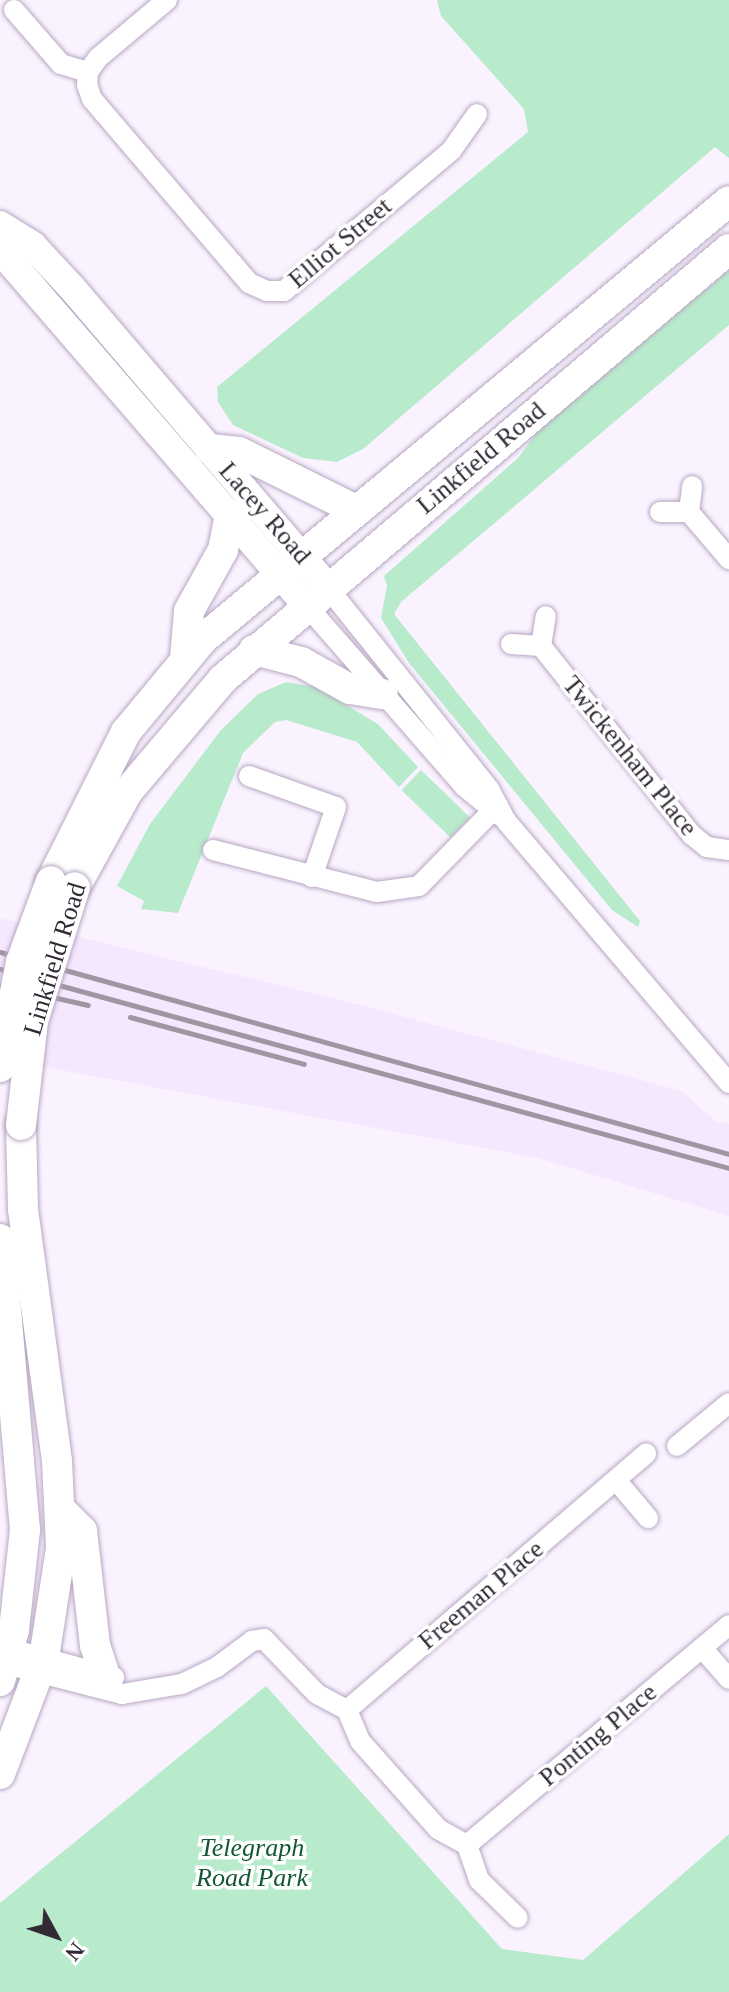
<!DOCTYPE html>
<style>
body{margin:0}
#map{position:relative;width:729px;height:1992px;overflow:hidden;background:#faf3ff;font-family:"Times New Roman",serif}
div>[style]{position:absolute}
.built>*{inset:0;background:#f5e8fe}
.green>*{inset:0;background:#b8ebcc;transform-origin:0 0}
.roads{filter:drop-shadow(0 0 2px #b8a7c3) drop-shadow(0 0 2px #b8a7c3)}
.street>*{height:20px;margin:-10px;padding:0 10px;transform-origin:10px;border-radius:10px;background:#fff}
.secondary>*{height:28px;margin:-14px;padding:0 14px;transform-origin:14px;border-radius:14px;background:#fff}
.primary>*{height:30px;margin:-15px;padding:0 15px;transform-origin:15px;border-radius:15px;background:#fff}
.rail>*{height:5px;margin:-2.5px;padding:0 2.5px;transform-origin:2.5px;border-radius:2.5px;background:#9e97a2}
.bridges{filter:drop-shadow(0 0 2px #b8a7c3) drop-shadow(0 0 2px #b8a7c3)}
.primary-bridge>*{height:30px;margin:-15px;padding:0 15px;transform-origin:15px;border-radius:15px;background:#fff}
span{translate:-50% -50%;white-space:nowrap;text-align:center;line-height:1.15;-webkit-text-stroke:7px #fff;paint-order:stroke}
.street-label{font-size:26px;color:#322b36}
.park-label{font-size:26px;color:#145737;font-style:italic}
.north{position:absolute;left:16px;top:1896px;width:80px;height:80px;-webkit-text-stroke:6px #fff;paint-order:stroke;rotate:130deg;font-size:22px;font-weight:700;line-height:32px;text-align:center;color:#322b36}
.north::after{content:'';display:block;margin:auto;width:28px;height:36px;background:#322b36;clip-path:polygon(50% 0,100% 100%,50% 72%,0 100%)}
</style>
<div id="map">
<div class="built">
<div style="clip-path:polygon(0 918px,356px 1004px,682px 1091px,715px 1121px,729px 1124px,729px 1216px,538px 1158px,0 1059px)"></div>
</div>
<div class="green">
<div style="clip-path:polygon(437px 0,729px 0,729px 158px,715px 147px,363px 449px,337px 462px,303px 458px,233px 425px,218px 402px,217px 387px,528px 132px,524px 109px,441px 16px)"></div>
<div style="clip-path:polygon(729px 270px,729px 325px,401px 602px,394px 614px,640px 921px,638px 927px,612px 910px,409px 663px,381px 618px,387px 586px,384px 576px,518px 458px,538px 431px)"></div>
<div style="clip-path:polygon(286px 682px,316px 687px,378px 724px,418px 767px,399px 787px,357px 742px,286px 720px,275px 722px,243px 753px,178px 913px,141px 909px,144px 901px,117px 886px,150px 824px,221px 730px,258px 694px)"></div>
<div style="left:421px;top:770px;width:68px;height:28px;rotate:44deg"></div>
<div style="clip-path:polygon(266px 1686px,502px 1949px,583px 1960px,729px 1834px,729px 1992px,0 1992px,0 1903px)"></div>
</div>
<div class="roads">
<div class="street">
<div style="left:167px;top:0;width:90px;rotate:140deg"></div>
<div style="left:98px;top:58px;width:17px;rotate:126deg"></div>
<div style="left:88px;top:72px;width:13px;rotate:94deg"></div>
<div style="left:87px;top:85px;width:15px;rotate:70deg"></div>
<div style="left:92px;top:99px;width:242px;rotate:49.5deg"></div>
<div style="left:249px;top:283px;width:20px;rotate:24deg"></div>
<div style="left:267px;top:291px;width:17px"></div>
<div style="left:284px;top:291px;width:218px;rotate:-40deg"></div>
<div style="left:451px;top:151px;width:45px;rotate:-54.9deg"></div>
<div style="left:14px;top:10px;width:72px;rotate:49deg"></div>
<div style="left:61px;top:64px;width:28px;rotate:17deg"></div>
<div style="left:660px;top:512px;width:29px"></div>
<div style="left:689px;top:512px;width:26px;rotate:-83deg"></div>
<div style="left:689px;top:512px;width:62px;rotate:49.6deg"></div>
<div style="left:328px;top:588px;width:258px;rotate:51.3deg"></div>
<div style="left:489px;top:789px;width:36px;rotate:62deg"></div>
<div style="left:506px;top:821px;width:344px;rotate:49.6deg"></div>
<div style="left:307px;top:606px;width:240px;rotate:48.9deg"></div>
<div style="left:465px;top:787px;width:44px;rotate:39.5deg"></div>
<div style="left:511px;top:644px;width:30px;rotate:4deg"></div>
<div style="left:541px;top:646px;width:30px;rotate:-81deg"></div>
<div style="left:541px;top:646px;width:242px;rotate:51.4deg"></div>
<div style="left:692px;top:835px;width:19px;rotate:39deg"></div>
<div style="left:707px;top:847px;width:22px;rotate:8deg"></div>
<div style="left:249px;top:776px;width:92px;rotate:19.6deg"></div>
<div style="left:336px;top:807px;width:74px;rotate:108.9deg"></div>
<div style="left:213px;top:850px;width:169px;rotate:14.4deg"></div>
<div style="left:377px;top:892px;width:42px;rotate:-8.1deg"></div>
<div style="left:419px;top:886px;width:113px;rotate:-45.7deg"></div>
<div style="left:677px;top:1446px;width:67px;rotate:-39.6deg"></div>
<div style="left:616px;top:1480px;width:50px;rotate:49.9deg"></div>
<div style="left:702px;top:1648px;width:41px;rotate:48.9deg"></div>
<div style="left:10px;top:1649px;width:108px;rotate:15.1deg"></div>
<div style="left:6px;top:1664px;width:120px;rotate:14.5deg"></div>
<div style="left:122px;top:1694px;width:61px;rotate:-9.5deg"></div>
<div style="left:182px;top:1684px;width:39px;rotate:-26deg"></div>
<div style="left:217px;top:1667px;width:44px;rotate:-36.6deg"></div>
<div style="left:252px;top:1641px;width:12px;rotate:-9deg"></div>
<div style="left:264px;top:1639px;width:76px;rotate:46.1deg"></div>
<div style="left:317px;top:1694px;width:34px;rotate:28deg"></div>
<div style="left:347px;top:1710px;width:34px;rotate:67deg"></div>
<div style="left:360px;top:1741px;width:118px;rotate:48.4deg"></div>
<div style="left:438px;top:1829px;width:33px;rotate:29deg"></div>
<div style="left:467px;top:1845px;width:37px;rotate:71deg"></div>
<div style="left:479px;top:1880px;width:54px;rotate:44.3deg"></div>
<div style="left:347px;top:1710px;width:394px;rotate:-40.6deg"></div>
<div style="left:467px;top:1845px;width:342px;rotate:-40deg"></div>
</div>
<div class="secondary">
<div style="left:0;top:225px;width:39px;rotate:32deg"></div>
<div style="left:33px;top:246px;width:57px;rotate:47.1deg"></div>
<div style="left:72px;top:288px;width:394px;rotate:49.5deg"></div>
<div style="left:0;top:233px;width:35px;rotate:68deg"></div>
<div style="left:13px;top:265px;width:450px;rotate:49.2deg"></div>
</div>
<div class="primary">
<div style="left:210px;top:449px;width:29px;rotate:6deg"></div>
<div style="left:239px;top:452px;width:128px;rotate:26.4deg"></div>
<div style="left:254px;top:650px;width:49px;rotate:14.3deg"></div>
<div style="left:301px;top:662px;width:56px;rotate:28.9deg"></div>
<div style="left:350px;top:689px;width:33px;rotate:9deg"></div>
<div style="left:185px;top:658px;width:47px;rotate:-85.1deg"></div>
<div style="left:189px;top:611px;width:70px;rotate:-60.9deg"></div>
<div style="left:223px;top:550px;width:36px;rotate:-79deg"></div>
<div style="left:51px;top:881px;width:167px;rotate:-63.3deg"></div>
<div style="left:126px;top:732px;width:121px;rotate:-50.4deg"></div>
<div style="left:203px;top:639px;width:684px;rotate:-39.78deg"></div>
<div style="left:75px;top:887px;width:110px;rotate:-61.1deg"></div>
<div style="left:128px;top:791px;width:147px;rotate:-49.7deg"></div>
<div style="left:223px;top:679px;width:664px;rotate:-40.36deg"></div>
<div style="left:0;top:1239px;width:292px;rotate:85.1deg"></div>
<div style="left:25px;top:1530px;width:101px;rotate:96.3deg"></div>
<div style="left:14px;top:1630px;width:53px;rotate:105.4deg"></div>
<div style="left:60px;top:1509px;width:31px;rotate:45deg"></div>
<div style="left:82px;top:1531px;width:115px;rotate:83.5deg"></div>
<div style="left:95px;top:1645px;width:32px;rotate:72deg"></div>
<div style="left:0;top:1774px;width:124px;rotate:-69.2deg"></div>
<div style="left:44px;top:1658px;width:111px;rotate:-81.2deg"></div>
<div style="left:61px;top:1548px;width:87px;rotate:-92.6deg"></div>
<div style="left:57px;top:1461px;width:254px;rotate:-97.7deg"></div>
<div style="left:23px;top:1209px;width:84px;rotate:-91.4deg"></div>
</div>
</div>
<div class="rail">
<div style="left:0;top:952px;width:756px;rotate:15.49deg"></div>
<div style="left:0;top:969px;width:756px;rotate:15.27deg"></div>
<div style="left:0;top:985px;width:90px;rotate:12.8deg"></div>
<div style="left:130px;top:1017px;width:180px;rotate:15.1deg"></div>
</div>
<div class="bridges">
<div class="primary-bridge">
<div style="left:0;top:1067px;width:107px;rotate:-78.7deg"></div>
<div style="left:21px;top:962px;width:86px;rotate:-69.7deg"></div>
<div style="left:21px;top:1125px;width:105px;rotate:-83.4deg"></div>
<div style="left:33px;top:1021px;width:140px;rotate:-72.6deg"></div>
</div>
</div>
<div class="street-label">
<span style="left:340px;top:243px;rotate:-40deg">Elliot Street</span>
<span style="left:481px;top:458px;rotate:-40deg">Linkfield Road</span>
<span style="left:265px;top:513px;rotate:49deg">Lacey Road</span>
<span style="left:630px;top:756px;rotate:51deg">Twickenham Place</span>
<span style="left:55px;top:959px;rotate:-73deg">Linkfield Road</span>
<span style="left:481px;top:1595px;rotate:-40deg">Freeman Place</span>
<span style="left:598px;top:1735px;rotate:-40deg">Ponting Place</span>
</div>
<div class="park-label">
<span style="left:252px;top:1863px">Telegraph<br>Road Park</span>
</div>
<div class="north">N</div>
</div>
